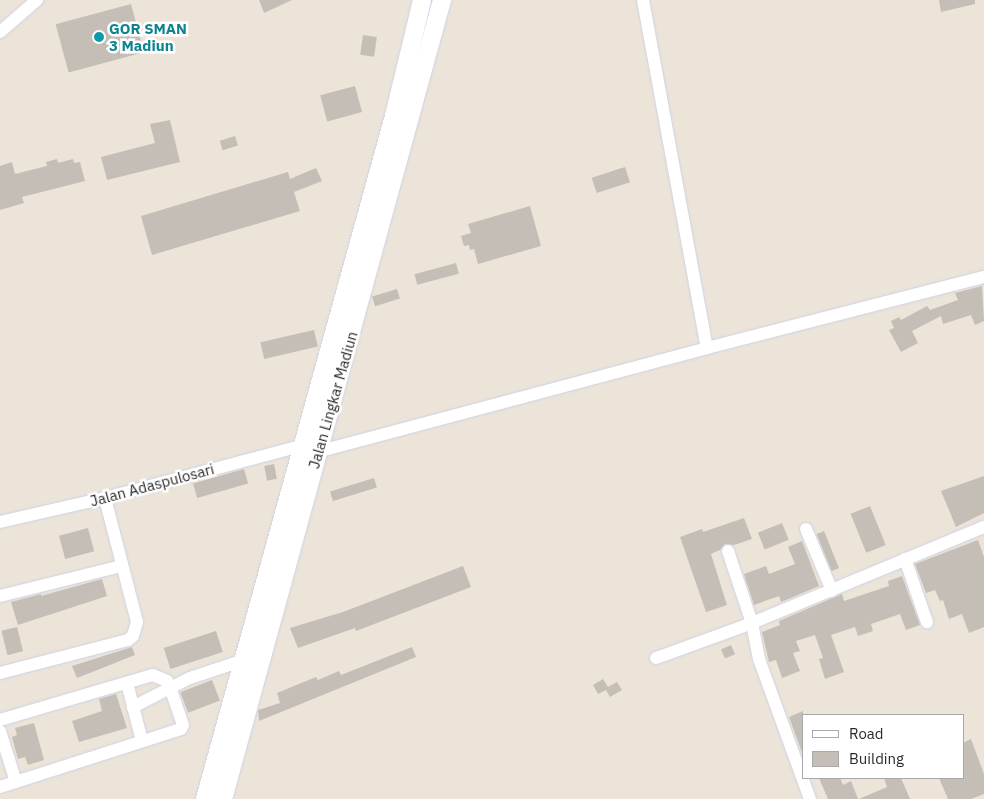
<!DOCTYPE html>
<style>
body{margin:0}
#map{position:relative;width:984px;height:799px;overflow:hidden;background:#ece4d9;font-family:"IBM Plex Sans",sans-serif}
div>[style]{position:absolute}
.building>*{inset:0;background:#c4beb6;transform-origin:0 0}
.roads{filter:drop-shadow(0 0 1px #ced2e3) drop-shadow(0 0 1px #ced2e3)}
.minor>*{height:12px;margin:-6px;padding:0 6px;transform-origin:6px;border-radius:6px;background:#fff}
.secondary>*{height:18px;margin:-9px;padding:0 9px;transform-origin:9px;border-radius:9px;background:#fff}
.dots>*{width:14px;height:14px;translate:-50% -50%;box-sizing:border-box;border:2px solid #fff;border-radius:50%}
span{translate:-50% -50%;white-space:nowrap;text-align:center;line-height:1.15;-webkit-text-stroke:5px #fff;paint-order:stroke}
.culture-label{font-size:15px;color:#0d838f;font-weight:700}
.left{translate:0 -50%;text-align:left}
.street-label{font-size:15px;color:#292929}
.legend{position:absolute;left:802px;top:714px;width:162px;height:65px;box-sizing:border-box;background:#fff;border:1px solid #a9a9a9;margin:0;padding:6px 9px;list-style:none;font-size:15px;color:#292929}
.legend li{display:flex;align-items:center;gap:10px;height:25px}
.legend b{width:25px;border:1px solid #a9a9a9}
</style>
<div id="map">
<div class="building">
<div style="clip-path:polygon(259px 0,292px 0,264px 13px)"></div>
<div style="clip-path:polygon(939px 0,975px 0,975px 4px,941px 12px)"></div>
<div style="left:131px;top:4px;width:50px;height:78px;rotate:75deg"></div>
<div style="left:363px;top:35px;width:14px;height:20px;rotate:8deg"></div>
<div style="left:355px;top:86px;width:27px;height:36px;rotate:75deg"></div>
<div style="clip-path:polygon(170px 120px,180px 162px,107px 180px,101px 157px,155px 143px,150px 124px)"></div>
<div style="left:235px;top:136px;width:10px;height:16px;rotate:73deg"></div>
<div style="clip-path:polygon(57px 159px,58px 163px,73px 159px,74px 163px,80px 162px,85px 181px,22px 197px,24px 203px,0 210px,0 166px,12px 162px,15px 174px,47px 166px,46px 162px)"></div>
<div style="left:625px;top:167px;width:16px;height:35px;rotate:72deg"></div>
<div style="clip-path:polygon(316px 168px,322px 181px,294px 192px,300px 211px,152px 255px,141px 216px,288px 172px,290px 179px)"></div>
<div style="clip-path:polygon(530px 206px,541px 246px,478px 264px,474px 249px,470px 250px,469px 245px,464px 246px,461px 236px,471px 233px,468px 224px)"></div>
<div style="left:456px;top:263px;width:11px;height:43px;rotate:75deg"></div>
<div style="clip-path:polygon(982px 286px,984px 321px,975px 325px,971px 315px,943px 324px,941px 316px,912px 331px,918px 343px,901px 352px,889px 330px,894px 328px,891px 321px,899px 317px,901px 320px,927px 306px,930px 310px,958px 300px,955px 293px)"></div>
<div style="left:397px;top:289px;width:10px;height:26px;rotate:73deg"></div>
<div style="left:314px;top:330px;width:17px;height:55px;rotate:77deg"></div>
<div style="left:274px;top:464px;width:15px;height:10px;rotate:79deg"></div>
<div style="left:244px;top:469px;width:15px;height:53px;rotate:74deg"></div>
<div style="clip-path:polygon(984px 476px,984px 513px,956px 527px,941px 491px)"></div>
<div style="left:374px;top:478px;width:10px;height:46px;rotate:73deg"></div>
<div style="left:870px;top:506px;width:42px;height:21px;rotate:68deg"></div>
<div style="clip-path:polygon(744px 518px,752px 539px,734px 545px,725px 544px,720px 550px,711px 554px,727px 605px,706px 612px,680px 537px,702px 529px,703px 532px)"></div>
<div style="left:782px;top:523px;width:18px;height:26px;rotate:68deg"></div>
<div style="left:88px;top:528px;width:24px;height:30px;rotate:75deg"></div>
<div style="left:824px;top:531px;width:40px;height:8px;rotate:68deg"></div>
<div style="clip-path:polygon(978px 540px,984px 557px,984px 627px,969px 633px,962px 614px,949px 619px,943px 600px,940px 601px,935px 590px,926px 593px,915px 564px)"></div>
<div style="clip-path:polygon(802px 541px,819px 586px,781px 602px,779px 596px,754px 605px,744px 574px,766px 566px,769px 574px,795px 564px,788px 547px)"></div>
<div style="clip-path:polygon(463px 566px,471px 587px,356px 631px,355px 628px,298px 648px,290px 628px,343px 612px)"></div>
<div style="clip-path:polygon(902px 576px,920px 625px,906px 630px,900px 614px,871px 624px,873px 631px,858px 636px,855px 627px,831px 635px,844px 672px,825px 679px,819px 659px,823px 658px,815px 635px,796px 641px,800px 651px,793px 653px,800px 671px,782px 678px,776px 660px,769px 662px,762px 632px,780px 625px,779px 621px,842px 594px,844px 601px,889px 586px,888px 581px)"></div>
<div style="clip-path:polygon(102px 579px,107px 596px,18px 625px,11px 602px,41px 594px,41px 596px)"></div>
<div style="left:17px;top:627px;width:25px;height:16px;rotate:76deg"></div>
<div style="left:216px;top:631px;width:22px;height:55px;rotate:72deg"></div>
<div style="left:731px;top:645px;width:10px;height:11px;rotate:66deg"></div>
<div style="clip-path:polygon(132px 647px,135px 655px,77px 678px,72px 666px)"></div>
<div style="clip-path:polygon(412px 647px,416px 657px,259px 721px,258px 710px,280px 703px,277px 693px,316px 677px,318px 680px,339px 671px,341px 675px)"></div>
<div style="clip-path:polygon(603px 679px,608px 687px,617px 682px,622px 690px,610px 697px,606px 690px,598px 694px,593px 685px)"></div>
<div style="left:212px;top:680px;width:22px;height:34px;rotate:69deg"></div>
<div style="clip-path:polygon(116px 694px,127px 728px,79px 742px,72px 721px,102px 711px,99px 699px)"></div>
<div style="clip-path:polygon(803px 711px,803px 755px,789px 717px)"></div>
<div style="clip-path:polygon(34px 723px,44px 760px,28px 765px,25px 757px,18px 759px,12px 737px,17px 735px,15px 728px)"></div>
<div style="clip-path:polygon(971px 739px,984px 774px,984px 794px,971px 799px,948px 799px,939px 778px,963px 778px,963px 743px)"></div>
<div style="clip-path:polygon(819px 778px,840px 778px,843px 785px,851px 781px,858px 799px,828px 799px)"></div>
<div style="clip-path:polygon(884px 778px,901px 778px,910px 799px,859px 799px,887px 787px)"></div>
</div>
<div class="roads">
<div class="minor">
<div style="left:643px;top:0;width:354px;rotate:79.6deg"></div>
<div style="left:0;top:32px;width:49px;rotate:-40.9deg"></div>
<div style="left:317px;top:452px;width:404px;rotate:-14.9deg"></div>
<div style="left:707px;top:348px;width:286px;rotate:-14.4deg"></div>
<div style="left:0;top:522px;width:108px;rotate:-12.9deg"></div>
<div style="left:105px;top:498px;width:206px;rotate:-14.9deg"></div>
<div style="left:806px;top:529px;width:67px;rotate:67.2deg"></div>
<div style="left:728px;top:551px;width:76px;rotate:71.6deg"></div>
<div style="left:752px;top:623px;width:37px;rotate:79deg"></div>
<div style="left:759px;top:659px;width:149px;rotate:70deg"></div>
<div style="left:905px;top:559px;width:67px;rotate:70.8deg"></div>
<div style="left:0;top:596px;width:125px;rotate:-13.9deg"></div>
<div style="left:656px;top:658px;width:102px;rotate:-20deg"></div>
<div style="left:752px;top:623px;width:251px;rotate:-22.5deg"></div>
<div style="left:0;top:673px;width:132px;rotate:-14.5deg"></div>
<div style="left:128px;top:640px;width:6px;rotate:-39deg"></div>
<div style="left:133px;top:636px;width:15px;rotate:-74deg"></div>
<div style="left:137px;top:622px;width:128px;rotate:-104.5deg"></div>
<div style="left:127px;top:683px;width:60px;rotate:75.5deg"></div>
<div style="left:0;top:720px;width:159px;rotate:-16.4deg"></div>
<div style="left:153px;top:675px;width:15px;rotate:23deg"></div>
<div style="left:167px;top:681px;width:8px;rotate:67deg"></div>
<div style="left:170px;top:688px;width:42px;rotate:152.8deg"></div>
<div style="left:0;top:731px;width:53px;rotate:72.6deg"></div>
<div style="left:0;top:787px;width:190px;rotate:-17.8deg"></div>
<div style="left:181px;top:729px;width:4px;rotate:-63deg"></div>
<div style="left:183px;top:725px;width:39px;rotate:-109deg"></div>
<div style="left:170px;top:688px;width:22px;rotate:-27deg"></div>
<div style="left:190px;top:678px;width:57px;rotate:-18.4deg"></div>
</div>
<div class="secondary">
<div style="left:205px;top:799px;width:709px;rotate:-74.53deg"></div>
<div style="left:394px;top:116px;width:119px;rotate:-76.4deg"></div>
<div style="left:223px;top:799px;width:828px;rotate:-74.67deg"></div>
</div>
</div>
<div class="dots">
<div style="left:99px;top:37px;background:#0f9aa8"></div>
</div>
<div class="culture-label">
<span class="left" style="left:109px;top:37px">GOR SMAN<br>3 Madiun</span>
</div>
<div class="street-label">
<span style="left:333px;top:400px;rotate:-74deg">Jalan Lingkar Madiun</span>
<span style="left:152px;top:485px;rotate:-15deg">Jalan Adaspulosari</span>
</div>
<ul class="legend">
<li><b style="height:6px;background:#fff"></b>Road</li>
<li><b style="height:14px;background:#c4beb6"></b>Building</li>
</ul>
</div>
